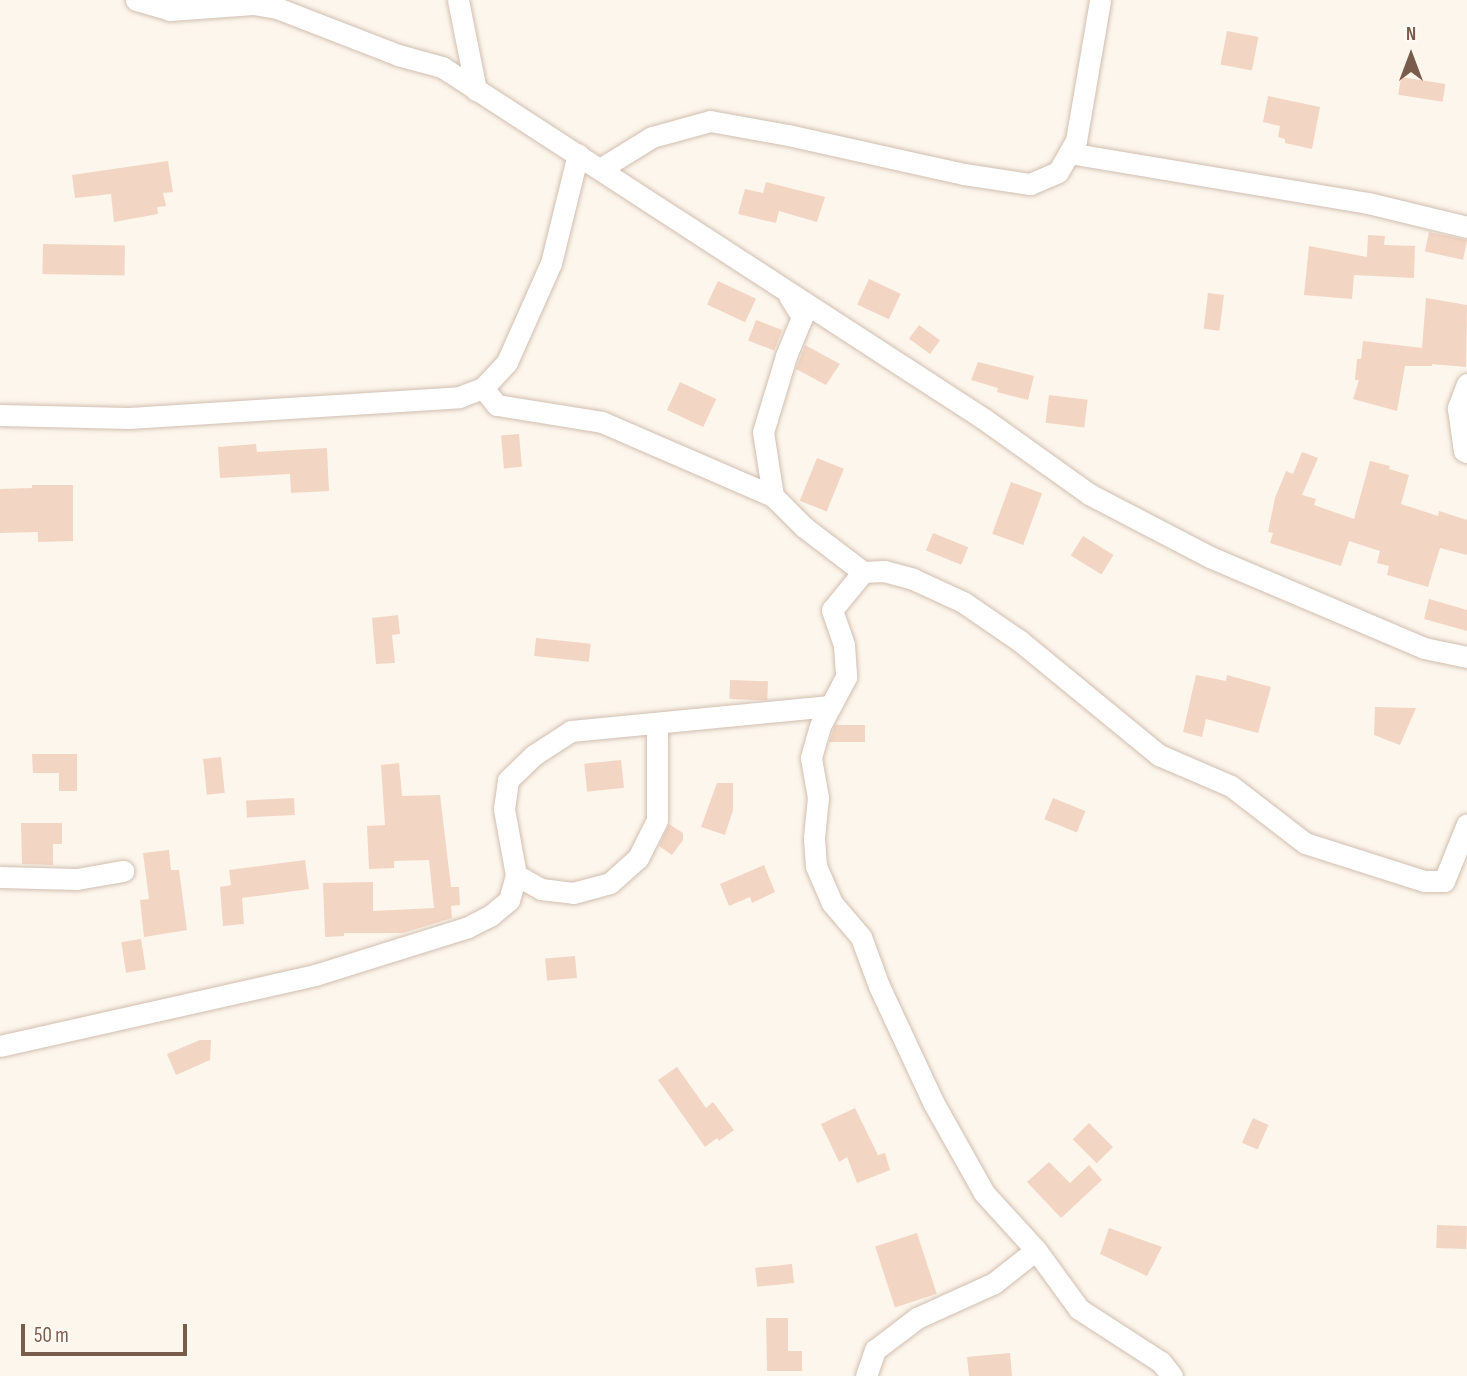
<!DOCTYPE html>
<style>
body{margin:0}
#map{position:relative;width:1467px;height:1376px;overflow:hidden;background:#fdf6ec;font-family:"Sofia Sans Condensed",sans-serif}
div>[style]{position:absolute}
.building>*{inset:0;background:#f3d5c3;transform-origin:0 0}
.roads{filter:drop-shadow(0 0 2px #d1beb0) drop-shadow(0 0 2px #d1beb0)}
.minor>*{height:21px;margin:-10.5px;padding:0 10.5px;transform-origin:10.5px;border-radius:10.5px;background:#fff}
span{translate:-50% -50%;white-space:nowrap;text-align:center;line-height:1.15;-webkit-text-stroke:5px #fffaf3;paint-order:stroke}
.north{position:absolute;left:1376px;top:21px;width:70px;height:70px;-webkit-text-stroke:5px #fffaf3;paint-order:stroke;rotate:0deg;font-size:19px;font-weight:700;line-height:28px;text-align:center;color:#7a5c4d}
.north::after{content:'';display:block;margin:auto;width:24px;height:32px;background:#7a5c4d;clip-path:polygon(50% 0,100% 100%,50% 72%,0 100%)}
.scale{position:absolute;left:21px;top:1324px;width:166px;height:32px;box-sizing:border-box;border:4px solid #7a5c4d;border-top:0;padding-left:9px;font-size:21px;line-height:24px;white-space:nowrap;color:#7a5c4d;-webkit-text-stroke:5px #fffaf3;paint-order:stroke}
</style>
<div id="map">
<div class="building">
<div style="left:1227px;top:31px;width:32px;height:34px;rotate:11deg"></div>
<div style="left:1401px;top:77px;width:45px;height:18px;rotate:9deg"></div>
<div style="clip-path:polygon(1268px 96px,1320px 107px,1312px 149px,1285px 143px,1285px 139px,1278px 137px,1280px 126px,1263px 122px)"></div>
<div style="clip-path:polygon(168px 161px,173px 192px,163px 193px,166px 206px,157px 207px,158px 214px,114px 222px,111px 194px,75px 198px,72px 175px)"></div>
<div style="clip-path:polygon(766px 182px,825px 197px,817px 222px,779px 211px,776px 223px,738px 214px,745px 189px,763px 193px)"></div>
<div style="left:1429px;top:232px;width:39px;height:20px;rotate:12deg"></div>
<div style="clip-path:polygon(1368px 235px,1385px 236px,1384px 245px,1415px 246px,1414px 278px,1354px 275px,1352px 299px,1304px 295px,1309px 246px,1367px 257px)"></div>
<div style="left:43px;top:244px;width:82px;height:30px;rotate:1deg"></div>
<div style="left:869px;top:279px;width:35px;height:28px;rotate:25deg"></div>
<div style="left:718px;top:281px;width:42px;height:26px;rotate:25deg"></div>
<div style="left:1208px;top:293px;width:16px;height:36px;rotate:7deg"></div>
<div style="clip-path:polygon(1426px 298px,1467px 305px,1466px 367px,1432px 364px,1432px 366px,1405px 366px,1397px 411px,1353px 399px,1359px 380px,1355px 380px,1357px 359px,1361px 359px,1363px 341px,1422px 348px)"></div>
<div style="left:756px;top:320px;width:28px;height:22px;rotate:21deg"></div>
<div style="left:919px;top:325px;width:26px;height:17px;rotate:36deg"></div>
<div style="clip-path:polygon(805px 345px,840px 364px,826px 385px,796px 369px)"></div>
<div style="clip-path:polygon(978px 362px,1034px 376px,1028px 400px,997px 392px,998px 388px,971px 380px)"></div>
<div style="left:680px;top:382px;width:40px;height:31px;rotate:25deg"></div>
<div style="left:1049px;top:395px;width:39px;height:28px;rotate:7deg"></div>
<div style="left:519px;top:434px;width:33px;height:18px;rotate:85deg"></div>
<div style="clip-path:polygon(256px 444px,257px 452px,327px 448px,329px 491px,291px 493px,290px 474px,220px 478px,218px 447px)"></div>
<div style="clip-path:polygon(1302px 452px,1318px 458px,1302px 495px,1316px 499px,1314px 505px,1354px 519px,1370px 461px,1390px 466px,1389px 469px,1409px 475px,1401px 504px,1438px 516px,1439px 511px,1467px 520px,1467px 555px,1440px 548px,1428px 587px,1387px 575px,1389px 566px,1377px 563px,1380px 551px,1349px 541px,1341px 566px,1270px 543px,1273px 533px,1268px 532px,1275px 498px,1286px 471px,1293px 474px)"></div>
<div style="left:817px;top:458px;width:29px;height:46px;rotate:22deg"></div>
<div style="left:1011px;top:482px;width:33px;height:55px;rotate:20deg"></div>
<div style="clip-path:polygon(32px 485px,73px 485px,73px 541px,38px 542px,38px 532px,0 533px,0 489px,32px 488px)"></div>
<div style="left:933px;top:533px;width:38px;height:19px;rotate:22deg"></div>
<div style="left:1083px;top:536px;width:36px;height:23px;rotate:32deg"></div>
<div style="clip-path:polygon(1429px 599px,1467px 610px,1467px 631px,1424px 619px)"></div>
<div style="clip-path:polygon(398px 615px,400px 634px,392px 635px,395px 663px,376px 664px,372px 618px)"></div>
<div style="left:536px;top:638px;width:55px;height:18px;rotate:6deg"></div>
<div style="clip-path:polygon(1196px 675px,1226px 681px,1227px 675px,1271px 687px,1258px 733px,1206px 719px,1202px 737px,1183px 732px)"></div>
<div style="left:730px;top:680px;width:38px;height:19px;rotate:2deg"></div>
<div style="clip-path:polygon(1375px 707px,1416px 708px,1400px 745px,1374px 735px)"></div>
<div style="clip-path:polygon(835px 725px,865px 725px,865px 742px,829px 742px)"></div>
<div style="clip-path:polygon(32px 754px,77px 754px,77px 791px,59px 791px,59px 773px,33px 773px)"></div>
<div style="left:221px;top:757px;width:36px;height:18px;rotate:84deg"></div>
<div style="left:621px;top:760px;width:28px;height:37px;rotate:84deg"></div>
<div style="clip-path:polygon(399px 763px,402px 796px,440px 795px,451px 887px,459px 887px,460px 905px,451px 906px,452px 918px,403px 933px,344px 933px,344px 936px,325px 937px,323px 883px,373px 882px,373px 911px,434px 908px,429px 860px,394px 861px,394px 868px,369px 869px,367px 826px,385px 825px,381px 765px)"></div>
<div style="clip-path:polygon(717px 783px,733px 783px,733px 810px,725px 835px,701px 827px)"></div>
<div style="left:294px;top:798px;width:17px;height:48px;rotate:87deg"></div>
<div style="left:1053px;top:798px;width:35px;height:23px;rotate:22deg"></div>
<div style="clip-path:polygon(21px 823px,62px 823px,62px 844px,53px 844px,53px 865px,22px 864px)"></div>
<div style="clip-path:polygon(669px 824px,683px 833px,683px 840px,672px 855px,659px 846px)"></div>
<div style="clip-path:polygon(169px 850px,171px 870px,179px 870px,187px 930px,144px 937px,140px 900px,149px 899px,143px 853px)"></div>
<div style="clip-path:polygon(305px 860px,309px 889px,242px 898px,244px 924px,223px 926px,220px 887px,231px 885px,229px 870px)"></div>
<div style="clip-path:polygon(764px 865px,775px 892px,752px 903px,750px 897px,729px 906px,720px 884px)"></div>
<div style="left:141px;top:939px;width:31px;height:20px;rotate:81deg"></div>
<div style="left:575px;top:956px;width:22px;height:30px;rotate:85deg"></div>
<div style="clip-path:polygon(200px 1040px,211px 1040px,210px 1060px,176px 1075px,167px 1054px)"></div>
<div style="clip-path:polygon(677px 1067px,706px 1108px,713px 1102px,734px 1130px,719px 1141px,717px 1138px,705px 1147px,658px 1080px)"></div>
<div style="clip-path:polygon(855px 1108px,878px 1155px,885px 1153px,890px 1170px,857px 1183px,847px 1157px,839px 1162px,821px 1124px)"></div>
<div style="left:1253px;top:1118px;width:17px;height:27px;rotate:24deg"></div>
<div style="left:1089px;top:1123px;width:34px;height:23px;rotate:45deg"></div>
<div style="clip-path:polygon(1049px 1162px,1070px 1183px,1089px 1165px,1102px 1180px,1061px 1218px,1027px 1182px)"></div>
<div style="left:1437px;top:1225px;width:30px;height:23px;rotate:2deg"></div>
<div style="clip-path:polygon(1109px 1228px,1162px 1247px,1147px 1276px,1100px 1254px)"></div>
<div style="left:917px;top:1233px;width:64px;height:44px;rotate:72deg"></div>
<div style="left:792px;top:1264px;width:19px;height:37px;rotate:84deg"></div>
<div style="clip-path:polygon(766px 1318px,788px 1318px,788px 1351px,802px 1351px,802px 1371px,767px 1371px)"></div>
<div style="clip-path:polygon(1010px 1353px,1012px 1376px,969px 1376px,967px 1357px)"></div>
</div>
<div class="roads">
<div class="minor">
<div style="left:136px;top:0;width:35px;rotate:16deg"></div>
<div style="left:170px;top:10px;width:83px;rotate:-4.1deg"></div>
<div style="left:253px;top:4px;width:24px;rotate:9deg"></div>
<div style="left:277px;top:8px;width:130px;rotate:21.2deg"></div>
<div style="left:398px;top:55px;width:46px;rotate:15.3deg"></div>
<div style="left:442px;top:67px;width:646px;rotate:33deg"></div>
<div style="left:984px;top:419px;width:129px;rotate:35.5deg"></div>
<div style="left:1089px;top:494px;width:136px;rotate:27.5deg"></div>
<div style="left:1210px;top:557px;width:233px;rotate:23deg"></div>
<div style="left:1424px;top:648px;width:44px;rotate:11.8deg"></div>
<div style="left:458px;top:0;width:92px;rotate:78.7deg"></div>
<div style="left:1069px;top:153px;width:303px;rotate:9.5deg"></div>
<div style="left:1368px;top:203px;width:102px;rotate:13.6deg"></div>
<div style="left:600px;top:169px;width:61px;rotate:-31.6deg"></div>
<div style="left:652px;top:137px;width:60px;rotate:-15.4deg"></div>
<div style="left:710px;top:121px;width:79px;rotate:10.2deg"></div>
<div style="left:788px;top:135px;width:180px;rotate:12.5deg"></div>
<div style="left:964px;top:174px;width:67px;rotate:8.6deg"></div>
<div style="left:1030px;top:184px;width:30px;rotate:-23deg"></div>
<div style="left:1058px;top:172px;width:36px;rotate:-60deg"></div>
<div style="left:1076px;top:141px;width:143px;rotate:-80.3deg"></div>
<div style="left:789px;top:296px;width:25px;rotate:58deg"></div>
<div style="left:802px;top:317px;width:42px;rotate:112.3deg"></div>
<div style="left:786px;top:356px;width:79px;rotate:106.8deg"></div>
<div style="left:763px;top:432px;width:65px;rotate:81.1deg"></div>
<div style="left:773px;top:496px;width:44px;rotate:45deg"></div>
<div style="left:804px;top:527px;width:74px;rotate:37.3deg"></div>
<div style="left:863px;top:572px;width:49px;rotate:129.2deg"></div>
<div style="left:832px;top:610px;width:37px;rotate:71deg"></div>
<div style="left:844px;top:645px;width:32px;rotate:86deg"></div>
<div style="left:846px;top:677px;width:55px;rotate:118deg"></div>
<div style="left:820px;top:726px;width:33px;rotate:106deg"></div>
<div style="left:811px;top:758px;width:40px;rotate:80deg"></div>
<div style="left:818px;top:797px;width:41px;rotate:95.6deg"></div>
<div style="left:814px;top:838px;width:28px;rotate:86deg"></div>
<div style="left:816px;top:866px;width:40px;rotate:66.6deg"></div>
<div style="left:832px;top:903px;width:45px;rotate:49.5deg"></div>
<div style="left:861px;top:937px;width:52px;rotate:69.8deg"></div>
<div style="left:879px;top:986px;width:128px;rotate:65deg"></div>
<div style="left:933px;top:1102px;width:104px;rotate:60.7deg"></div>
<div style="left:984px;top:1193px;width:77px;rotate:47.6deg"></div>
<div style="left:1036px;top:1250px;width:73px;rotate:53.9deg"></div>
<div style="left:1079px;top:1309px;width:98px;rotate:32.9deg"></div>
<div style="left:1161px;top:1362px;width:18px;rotate:52deg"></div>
<div style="left:1467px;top:384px;width:26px;rotate:111deg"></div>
<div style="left:1458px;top:408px;width:43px;rotate:82.1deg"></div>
<div style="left:1464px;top:451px;width:3px;rotate:18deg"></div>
<div style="left:483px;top:388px;width:22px;rotate:51deg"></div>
<div style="left:497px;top:405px;width:106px;rotate:9.2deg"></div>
<div style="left:602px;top:422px;width:186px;rotate:23.4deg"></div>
<div style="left:0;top:415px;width:129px;rotate:1.3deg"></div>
<div style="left:129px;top:418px;width:331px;rotate:-3.6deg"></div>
<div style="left:459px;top:397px;width:26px;rotate:-21deg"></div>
<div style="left:483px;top:388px;width:35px;rotate:-47deg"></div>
<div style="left:507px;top:362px;width:108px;rotate:-66deg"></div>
<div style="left:551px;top:263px;width:112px;rotate:-76.1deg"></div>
<div style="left:863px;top:572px;width:21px;rotate:-3deg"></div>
<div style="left:884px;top:571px;width:30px;rotate:15deg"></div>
<div style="left:913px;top:579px;width:55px;rotate:24.7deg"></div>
<div style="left:963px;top:602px;width:69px;rotate:34.4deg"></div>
<div style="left:1020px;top:641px;width:180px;rotate:39.4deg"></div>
<div style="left:1159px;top:755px;width:78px;rotate:23.3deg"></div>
<div style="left:1231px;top:786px;width:93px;rotate:37.6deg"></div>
<div style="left:1305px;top:843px;width:125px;rotate:17.7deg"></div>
<div style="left:1424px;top:881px;width:20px"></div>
<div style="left:1444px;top:881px;width:61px;rotate:-68deg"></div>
<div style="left:516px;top:875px;width:29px;rotate:29deg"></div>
<div style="left:541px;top:889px;width:32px;rotate:7deg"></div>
<div style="left:573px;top:893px;width:38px;rotate:-15deg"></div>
<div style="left:610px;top:883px;width:38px;rotate:-42deg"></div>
<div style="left:638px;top:858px;width:42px;rotate:-63.4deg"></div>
<div style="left:657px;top:820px;width:97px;rotate:-90deg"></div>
<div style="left:0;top:877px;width:77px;rotate:1.5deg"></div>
<div style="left:77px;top:879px;width:47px;rotate:-9.9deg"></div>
<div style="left:0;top:1046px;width:323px;rotate:-12.7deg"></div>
<div style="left:315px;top:975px;width:160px;rotate:-17.4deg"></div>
<div style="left:468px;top:927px;width:25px;rotate:-27deg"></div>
<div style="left:490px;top:916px;width:25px;rotate:-40deg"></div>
<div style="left:509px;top:900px;width:26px;rotate:-74deg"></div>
<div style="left:516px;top:875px;width:67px;rotate:-100.3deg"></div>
<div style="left:504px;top:809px;width:29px;rotate:-82deg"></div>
<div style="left:508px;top:780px;width:36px;rotate:-44deg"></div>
<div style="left:534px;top:755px;width:44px;rotate:-33deg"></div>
<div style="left:571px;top:731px;width:260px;rotate:-5.5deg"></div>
<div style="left:866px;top:1376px;width:28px;rotate:-71deg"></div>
<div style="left:875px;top:1350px;width:53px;rotate:-37.3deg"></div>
<div style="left:917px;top:1318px;width:85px;rotate:-24.4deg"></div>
<div style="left:994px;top:1283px;width:53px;rotate:-38.2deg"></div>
</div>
</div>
<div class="north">N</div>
<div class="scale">50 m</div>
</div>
